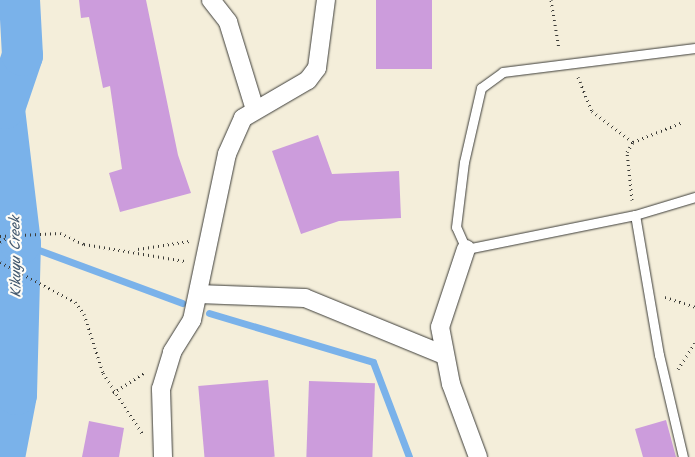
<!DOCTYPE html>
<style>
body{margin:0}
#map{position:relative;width:695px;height:457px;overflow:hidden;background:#f4eeda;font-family:Kalam,sans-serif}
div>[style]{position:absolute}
.stream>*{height:7px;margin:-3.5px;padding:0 3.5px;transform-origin:3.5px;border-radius:3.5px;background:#7ab2ea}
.river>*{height:41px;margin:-20.5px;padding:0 20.5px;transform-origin:20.5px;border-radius:20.5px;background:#7ab2ea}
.building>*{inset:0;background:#cc9cdc;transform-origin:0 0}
.path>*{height:3px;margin-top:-1.5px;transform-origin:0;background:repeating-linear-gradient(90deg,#3c3c38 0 1px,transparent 0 5px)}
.roads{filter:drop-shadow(0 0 1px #3c3c38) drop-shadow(0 0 1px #3c3c38)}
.service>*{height:9px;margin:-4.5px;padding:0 4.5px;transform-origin:4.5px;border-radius:4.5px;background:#fff}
.minor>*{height:18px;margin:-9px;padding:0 9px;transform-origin:9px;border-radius:9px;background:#fff}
span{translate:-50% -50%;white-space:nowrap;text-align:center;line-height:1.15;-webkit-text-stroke:4.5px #fdfcf7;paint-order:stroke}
.water-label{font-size:15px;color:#42586e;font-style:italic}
</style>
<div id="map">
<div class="stream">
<div style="left:20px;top:243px;width:173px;rotate:20.3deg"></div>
<div style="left:209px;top:313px;width:171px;rotate:16.6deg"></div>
<div style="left:373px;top:362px;width:102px;rotate:69.2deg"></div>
</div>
<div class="river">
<div style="left:4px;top:457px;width:64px;rotate:-79.2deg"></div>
<div style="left:16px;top:394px;width:151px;rotate:-88.5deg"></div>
<div style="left:20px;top:243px;width:136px;rotate:-96.8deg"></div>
<div style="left:4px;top:108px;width:56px;rotate:-71.2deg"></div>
<div style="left:22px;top:55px;width:55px;rotate:-93.1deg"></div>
</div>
<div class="building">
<div style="clip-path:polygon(79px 0,146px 0,178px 155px,191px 193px,120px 212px,109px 173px,122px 169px,110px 86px,103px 88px,89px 17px,81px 18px)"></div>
<div style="left:376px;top:0;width:56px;height:69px"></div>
<div style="clip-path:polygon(318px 135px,332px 174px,399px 171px,401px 218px,339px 221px,301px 234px,272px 151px)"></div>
<div style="left:268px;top:380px;width:77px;height:70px;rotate:85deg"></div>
<div style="left:309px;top:381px;width:66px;height:76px;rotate:2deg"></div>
<div style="clip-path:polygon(666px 420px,676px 457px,643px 457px,635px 429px)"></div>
<div style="clip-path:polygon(89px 421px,124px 428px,119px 457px,82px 457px)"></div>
</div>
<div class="path">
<div style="left:551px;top:0;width:50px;rotate:80.7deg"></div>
<div style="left:578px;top:77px;width:37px;rotate:68deg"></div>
<div style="left:592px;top:111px;width:51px;rotate:37.1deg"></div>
<div style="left:632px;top:200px;width:48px;rotate:-95.9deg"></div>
<div style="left:627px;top:152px;width:12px;rotate:-59deg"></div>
<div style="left:633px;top:142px;width:54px;rotate:-21.8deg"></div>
<div style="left:0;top:236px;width:60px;rotate:-2.9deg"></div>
<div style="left:60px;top:233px;width:26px;rotate:25deg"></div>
<div style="left:84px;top:244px;width:102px;rotate:9.6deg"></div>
<div style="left:0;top:242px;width:9px;rotate:-32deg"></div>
<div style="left:138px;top:249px;width:52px;rotate:-8.9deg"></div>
<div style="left:0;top:262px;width:85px;rotate:28.1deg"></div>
<div style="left:75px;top:302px;width:15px;rotate:53deg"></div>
<div style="left:84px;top:314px;width:62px;rotate:72.1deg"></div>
<div style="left:103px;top:373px;width:72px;rotate:57deg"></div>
<div style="left:665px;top:297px;width:32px;rotate:18deg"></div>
<div style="left:678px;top:369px;width:31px;rotate:-57deg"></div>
<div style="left:113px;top:393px;width:38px;rotate:-33deg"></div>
</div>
<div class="roads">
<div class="service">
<div style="left:635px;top:215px;width:172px;rotate:168.6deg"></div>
<div style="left:466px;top:249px;width:24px;rotate:-114deg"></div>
<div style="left:456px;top:227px;width:65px;rotate:-83deg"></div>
<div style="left:464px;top:162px;width:76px;rotate:-77.1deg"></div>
<div style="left:481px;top:88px;width:27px;rotate:-36deg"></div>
<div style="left:503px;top:72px;width:193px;rotate:-7.1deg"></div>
<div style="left:683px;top:457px;width:105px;rotate:-103.2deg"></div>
<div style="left:659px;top:355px;width:142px;rotate:-99.7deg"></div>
<div style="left:635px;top:215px;width:63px;rotate:-16.7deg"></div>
</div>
<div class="minor">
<div style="left:211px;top:0;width:28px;rotate:52deg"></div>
<div style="left:228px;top:22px;width:92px;rotate:72.9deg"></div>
<div style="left:466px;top:249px;width:82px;rotate:108.4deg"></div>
<div style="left:440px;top:327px;width:58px;rotate:79.1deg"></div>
<div style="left:451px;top:384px;width:78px;rotate:69.7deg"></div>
<div style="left:198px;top:294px;width:107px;rotate:2.1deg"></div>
<div style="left:305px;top:298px;width:150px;rotate:22.3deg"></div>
<div style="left:163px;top:457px;width:68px;rotate:-91.7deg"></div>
<div style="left:161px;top:389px;width:39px;rotate:-73deg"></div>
<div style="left:172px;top:352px;width:38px;rotate:-58deg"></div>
<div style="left:192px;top:320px;width:170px;rotate:-78.1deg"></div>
<div style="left:227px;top:154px;width:39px;rotate:-66deg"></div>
<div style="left:243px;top:118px;width:75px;rotate:-30.3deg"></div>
<div style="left:308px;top:80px;width:15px;rotate:-53deg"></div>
<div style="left:317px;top:68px;width:69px;rotate:-82.5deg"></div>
</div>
</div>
<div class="water-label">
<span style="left:17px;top:257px;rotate:-91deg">Kikuyu Creek</span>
</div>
</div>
